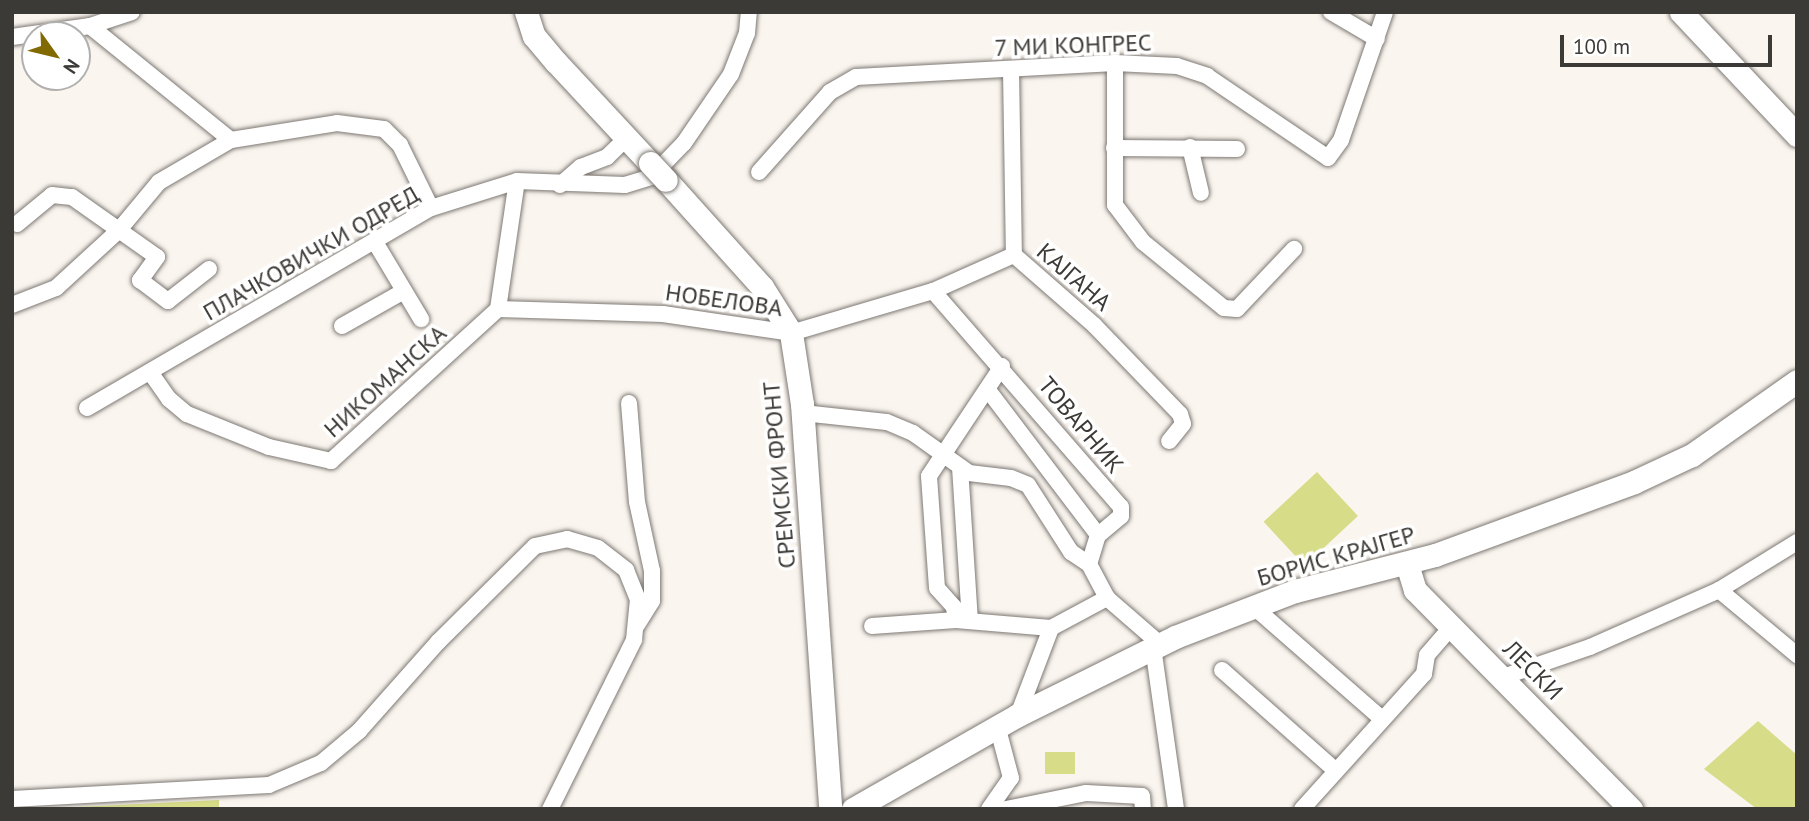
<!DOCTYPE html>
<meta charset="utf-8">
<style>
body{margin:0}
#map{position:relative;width:1809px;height:821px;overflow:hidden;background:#faf5ef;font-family:"PT Sans",sans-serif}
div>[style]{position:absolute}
.green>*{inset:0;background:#d7dc88;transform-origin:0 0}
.roads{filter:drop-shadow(0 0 2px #7d7873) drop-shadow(0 0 2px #7d7873)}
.street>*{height:16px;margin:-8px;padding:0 8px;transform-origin:8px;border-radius:8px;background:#fff}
.secondary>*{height:23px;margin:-11.5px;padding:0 11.5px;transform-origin:11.5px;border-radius:11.5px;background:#fff}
.bridges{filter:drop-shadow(0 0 2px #7d7873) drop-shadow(0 0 2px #7d7873)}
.secondary-bridge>*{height:23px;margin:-11.5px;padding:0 11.5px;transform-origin:11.5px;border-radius:11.5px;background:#fff}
span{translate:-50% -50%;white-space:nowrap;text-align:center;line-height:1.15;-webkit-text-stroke:7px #fff;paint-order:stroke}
.street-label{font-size:24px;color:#3c3a37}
.frame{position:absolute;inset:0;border:14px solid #3c3a37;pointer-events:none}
.north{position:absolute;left:21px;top:21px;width:70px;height:70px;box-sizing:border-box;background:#fff;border:2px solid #b1b0af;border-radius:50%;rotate:124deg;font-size:19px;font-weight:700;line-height:28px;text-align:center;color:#3c3a37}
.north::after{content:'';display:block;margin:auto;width:24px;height:32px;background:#826a03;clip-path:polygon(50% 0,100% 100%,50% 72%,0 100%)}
.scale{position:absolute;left:1560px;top:35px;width:212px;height:32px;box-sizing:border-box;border:4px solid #3c3a37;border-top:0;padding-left:9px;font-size:21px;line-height:24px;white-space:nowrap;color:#3c3a37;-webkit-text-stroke:5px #fff;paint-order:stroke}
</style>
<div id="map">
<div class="green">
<div style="left:1317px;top:472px;width:60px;height:73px;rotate:47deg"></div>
<div style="clip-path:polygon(1758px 721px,1797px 755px,1797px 809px,1757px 809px,1704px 769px)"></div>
<div style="left:1075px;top:752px;width:22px;height:30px;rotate:90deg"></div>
<div style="clip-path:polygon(219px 800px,219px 809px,36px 809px)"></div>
</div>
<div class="roads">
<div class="street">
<div style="left:1331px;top:12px;width:53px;rotate:30.4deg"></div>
<div style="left:90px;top:26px;width:181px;rotate:39deg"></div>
<div style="left:12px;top:37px;width:79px;rotate:-8deg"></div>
<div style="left:90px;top:26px;width:44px;rotate:-18.4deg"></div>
<div style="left:1115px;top:63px;width:142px;rotate:90deg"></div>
<div style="left:1115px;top:205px;width:46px;rotate:52.9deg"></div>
<div style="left:1143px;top:242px;width:104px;rotate:39.2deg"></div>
<div style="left:1224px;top:308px;width:13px;rotate:4deg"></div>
<div style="left:1237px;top:309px;width:83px;rotate:-46.5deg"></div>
<div style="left:1011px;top:69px;width:186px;rotate:89.1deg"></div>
<div style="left:1014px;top:255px;width:106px;rotate:41.2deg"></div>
<div style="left:1094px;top:325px;width:124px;rotate:46deg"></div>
<div style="left:1180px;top:414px;width:10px;rotate:73deg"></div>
<div style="left:1183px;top:424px;width:22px;rotate:129deg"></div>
<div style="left:1190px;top:147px;width:47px;rotate:76.6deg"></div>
<div style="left:1114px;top:148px;width:123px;rotate:0.5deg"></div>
<div style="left:759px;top:172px;width:107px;rotate:-48.4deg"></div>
<div style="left:830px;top:92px;width:30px;rotate:-30deg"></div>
<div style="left:856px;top:77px;width:259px;rotate:-3.1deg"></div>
<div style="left:1115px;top:63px;width:62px;rotate:2.8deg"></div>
<div style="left:1177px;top:66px;width:32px;rotate:18deg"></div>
<div style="left:1207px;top:76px;width:146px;rotate:34.1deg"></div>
<div style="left:1328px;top:158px;width:22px;rotate:-54deg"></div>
<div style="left:1341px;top:140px;width:135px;rotate:-71deg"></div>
<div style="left:560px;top:185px;width:28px;rotate:-41deg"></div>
<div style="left:581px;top:167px;width:28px;rotate:-21deg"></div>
<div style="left:607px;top:157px;width:28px;rotate:-44deg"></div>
<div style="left:17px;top:224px;width:45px;rotate:-39.6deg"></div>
<div style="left:52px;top:195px;width:20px;rotate:6deg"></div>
<div style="left:72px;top:197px;width:104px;rotate:35.2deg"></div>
<div style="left:157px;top:257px;width:29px;rotate:126deg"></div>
<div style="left:140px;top:280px;width:35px;rotate:37deg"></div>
<div style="left:168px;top:301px;width:52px;rotate:-38deg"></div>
<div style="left:375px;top:242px;width:90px;rotate:59.1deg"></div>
<div style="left:933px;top:291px;width:286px;rotate:49deg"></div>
<div style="left:1121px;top:507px;width:9px;rotate:90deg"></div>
<div style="left:1121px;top:516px;width:30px;rotate:140deg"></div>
<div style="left:1098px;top:535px;width:30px;rotate:107deg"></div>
<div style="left:1089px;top:564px;width:38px;rotate:62deg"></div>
<div style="left:12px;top:305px;width:47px;rotate:-21.1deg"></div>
<div style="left:56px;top:288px;width:86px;rotate:-42.6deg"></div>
<div style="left:119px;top:230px;width:62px;rotate:-50.2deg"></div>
<div style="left:159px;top:182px;width:83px;rotate:-30.3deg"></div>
<div style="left:231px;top:140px;width:107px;rotate:-9.1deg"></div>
<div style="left:337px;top:123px;width:47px;rotate:7.3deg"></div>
<div style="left:384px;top:129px;width:23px;rotate:45deg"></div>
<div style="left:400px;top:145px;width:70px;rotate:63.8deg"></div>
<div style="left:498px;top:309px;width:165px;rotate:1.7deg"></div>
<div style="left:663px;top:314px;width:129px;rotate:8.4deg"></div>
<div style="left:791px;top:333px;width:148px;rotate:-16.5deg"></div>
<div style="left:933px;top:291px;width:89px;rotate:-24deg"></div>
<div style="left:342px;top:326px;width:71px;rotate:-29.4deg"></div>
<div style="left:150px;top:372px;width:33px;rotate:55deg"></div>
<div style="left:169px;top:399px;width:23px;rotate:40deg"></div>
<div style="left:187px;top:414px;width:88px;rotate:21.9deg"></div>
<div style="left:269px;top:447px;width:64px;rotate:12.7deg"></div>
<div style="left:331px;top:461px;width:226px;rotate:-42.3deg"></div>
<div style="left:498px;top:309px;width:129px;rotate:-81.6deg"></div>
<div style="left:988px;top:390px;width:182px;rotate:52.8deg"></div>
<div style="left:629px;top:403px;width:99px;rotate:85.4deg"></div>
<div style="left:637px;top:502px;width:71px;rotate:77.7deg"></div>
<div style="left:652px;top:571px;width:30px;rotate:90deg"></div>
<div style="left:652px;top:601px;width:28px;rotate:122deg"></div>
<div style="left:87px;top:408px;width:398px;rotate:-30.2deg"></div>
<div style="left:431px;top:208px;width:90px;rotate:-17.4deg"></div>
<div style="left:517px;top:181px;width:108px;rotate:2.1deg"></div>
<div style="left:625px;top:185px;width:27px;rotate:-17deg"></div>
<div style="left:651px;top:177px;width:47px;rotate:-45.9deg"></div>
<div style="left:684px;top:143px;width:83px;rotate:-55.7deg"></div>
<div style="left:731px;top:74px;width:44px;rotate:-68.7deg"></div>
<div style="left:747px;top:33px;width:21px;rotate:-85deg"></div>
<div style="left:803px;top:413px;width:84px;rotate:6.1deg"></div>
<div style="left:887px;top:422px;width:28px;rotate:23deg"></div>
<div style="left:913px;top:433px;width:69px;rotate:35.5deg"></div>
<div style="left:969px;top:473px;width:42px;rotate:6.8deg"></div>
<div style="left:1011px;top:478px;width:18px;rotate:22deg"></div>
<div style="left:1028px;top:485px;width:80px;rotate:57.3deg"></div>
<div style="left:1071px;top:552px;width:22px;rotate:34deg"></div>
<div style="left:960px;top:467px;width:154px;rotate:86.3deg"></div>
<div style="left:1719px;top:590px;width:92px;rotate:-31.6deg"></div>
<div style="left:1254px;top:607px;width:169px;rotate:41.2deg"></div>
<div style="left:956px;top:620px;width:13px;rotate:-99deg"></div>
<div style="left:954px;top:607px;width:25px;rotate:-132deg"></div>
<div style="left:937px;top:588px;width:112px;rotate:-94.1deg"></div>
<div style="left:929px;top:476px;width:132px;rotate:-56.4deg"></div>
<div style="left:872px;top:626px;width:84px;rotate:-4.1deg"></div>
<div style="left:956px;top:620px;width:95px;rotate:4.8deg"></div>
<div style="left:1153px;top:647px;width:164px;rotate:81.9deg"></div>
<div style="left:1222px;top:670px;width:152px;rotate:41.5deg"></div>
<div style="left:1503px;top:677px;width:92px;rotate:-19deg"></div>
<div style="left:1590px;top:647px;width:141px;rotate:-23.8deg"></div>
<div style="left:1719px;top:590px;width:102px;rotate:39.8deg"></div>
<div style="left:1018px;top:715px;width:93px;rotate:-69.2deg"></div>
<div style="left:1051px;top:628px;width:64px;rotate:-28.2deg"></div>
<div style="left:1107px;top:598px;width:69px;rotate:40.9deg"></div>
<div style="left:12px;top:799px;width:257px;rotate:-3.1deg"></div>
<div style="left:269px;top:785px;width:56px;rotate:-22.9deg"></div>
<div style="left:321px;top:763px;width:50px;rotate:-40.1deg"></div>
<div style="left:359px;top:731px;width:119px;rotate:-48.4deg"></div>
<div style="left:438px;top:642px;width:136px;rotate:-44.7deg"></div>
<div style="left:535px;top:546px;width:33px;rotate:-12deg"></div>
<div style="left:567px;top:539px;width:32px;rotate:16deg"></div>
<div style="left:598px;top:548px;width:36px;rotate:38deg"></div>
<div style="left:626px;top:570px;width:31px;rotate:68deg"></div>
<div style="left:638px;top:599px;width:41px;rotate:95.6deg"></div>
<div style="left:634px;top:640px;width:189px;rotate:116.4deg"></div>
<div style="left:989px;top:809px;width:38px;rotate:-55deg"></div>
<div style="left:1011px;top:778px;width:51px;rotate:-104.9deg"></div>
<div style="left:1006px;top:809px;width:82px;rotate:-11.3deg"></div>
<div style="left:1086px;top:793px;width:56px;rotate:3.1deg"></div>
<div style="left:1142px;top:796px;width:13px;rotate:86deg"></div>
<div style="left:1302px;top:809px;width:182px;rotate:-47.9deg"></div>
<div style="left:1424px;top:674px;width:19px;rotate:-81deg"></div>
<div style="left:1427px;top:655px;width:38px;rotate:-49deg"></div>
</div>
<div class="secondary">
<div style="left:526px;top:12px;width:25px;rotate:72deg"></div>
<div style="left:534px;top:36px;width:34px;rotate:50deg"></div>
<div style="left:556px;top:62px;width:138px;rotate:47.1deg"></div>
<div style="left:1681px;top:12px;width:169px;rotate:46.7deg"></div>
<div style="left:666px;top:180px;width:144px;rotate:48.1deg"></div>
<div style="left:762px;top:287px;width:54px;rotate:57.8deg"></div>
<div style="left:791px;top:333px;width:72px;rotate:81.2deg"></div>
<div style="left:802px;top:404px;width:406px;rotate:86deg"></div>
<div style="left:1407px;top:564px;width:27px;rotate:73deg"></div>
<div style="left:1415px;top:590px;width:308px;rotate:45.4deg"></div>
<div style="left:853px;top:809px;width:190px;rotate:-29.7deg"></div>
<div style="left:1018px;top:715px;width:175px;rotate:-26.4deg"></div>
<div style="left:1175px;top:637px;width:129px;rotate:-21deg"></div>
<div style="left:1295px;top:591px;width:145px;rotate:-14.4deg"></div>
<div style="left:1435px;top:555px;width:212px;rotate:-20.1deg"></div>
<div style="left:1634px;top:482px;width:64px;rotate:-25deg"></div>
<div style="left:1692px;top:455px;width:128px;rotate:-35.2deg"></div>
</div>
</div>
<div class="bridges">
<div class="secondary-bridge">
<div style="left:650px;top:163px;width:23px;rotate:47deg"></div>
</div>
</div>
<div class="street-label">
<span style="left:1073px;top:45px;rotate:-2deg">7 МИ КОНГРЕС</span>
<span style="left:311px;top:253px;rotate:-30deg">ПЛАЧКОВИЧКИ ОДРЕД</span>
<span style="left:1074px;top:277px;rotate:41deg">КАЈГАНА</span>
<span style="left:724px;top:300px;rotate:8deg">НОБЕЛОВА</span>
<span style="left:385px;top:381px;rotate:-42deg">НИКОМАНСКА</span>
<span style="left:1081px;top:425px;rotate:50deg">ТОВАРНИК</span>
<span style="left:779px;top:475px;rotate:-95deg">СРЕМСКИ ФРОНТ</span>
<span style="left:1336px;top:556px;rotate:-16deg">БОРИС КРАЈГЕР</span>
<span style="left:1533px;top:670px;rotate:45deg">ЛЕСКИ</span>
</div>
<div class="frame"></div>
<div class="north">N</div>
<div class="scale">100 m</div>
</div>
